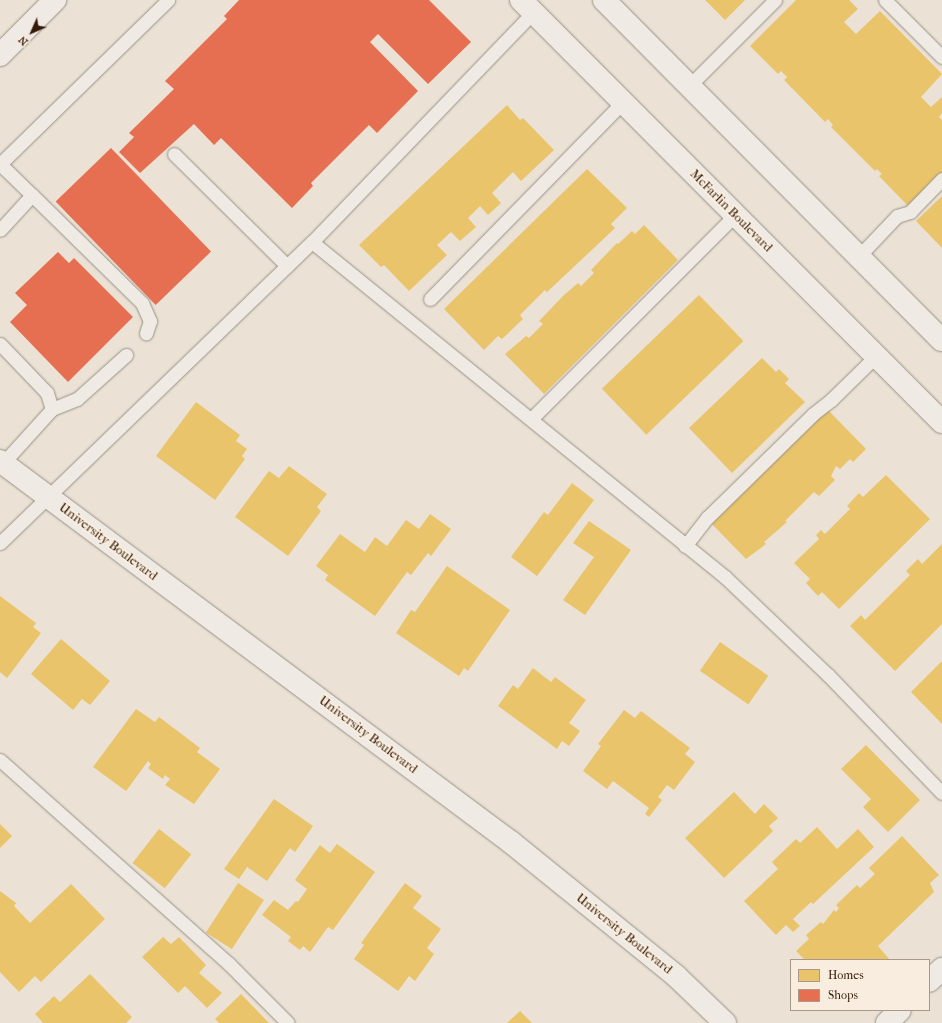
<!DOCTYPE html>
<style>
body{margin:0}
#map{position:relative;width:942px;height:1023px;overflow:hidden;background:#ebe2d5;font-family:"IM FELL French Canon",serif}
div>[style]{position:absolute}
.homes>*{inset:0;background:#e9c46a;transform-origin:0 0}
.shops>*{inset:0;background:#e76f51;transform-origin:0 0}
.roads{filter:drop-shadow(0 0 1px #999187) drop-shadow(0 0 1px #999187)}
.service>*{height:13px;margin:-6.5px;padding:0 6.5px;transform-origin:6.5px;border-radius:6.5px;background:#efeae3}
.minor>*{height:22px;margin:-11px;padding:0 11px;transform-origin:11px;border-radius:11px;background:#efeae3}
.tertiary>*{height:22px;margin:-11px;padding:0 11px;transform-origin:11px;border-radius:11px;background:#efeae3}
span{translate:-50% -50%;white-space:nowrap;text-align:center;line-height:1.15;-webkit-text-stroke:4px #f8edde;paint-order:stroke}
.street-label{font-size:13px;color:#341a09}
.legend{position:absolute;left:790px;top:959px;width:140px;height:52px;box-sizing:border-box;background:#f8edde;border:1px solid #aa9989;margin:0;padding:5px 7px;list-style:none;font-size:12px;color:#341a09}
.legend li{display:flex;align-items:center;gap:8px;height:20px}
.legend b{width:20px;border:1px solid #aa9989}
.north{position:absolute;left:12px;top:12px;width:40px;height:40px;-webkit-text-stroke:3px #f8edde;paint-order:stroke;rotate:225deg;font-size:11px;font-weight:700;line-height:16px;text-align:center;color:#341a09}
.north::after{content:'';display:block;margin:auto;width:14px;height:18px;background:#341a09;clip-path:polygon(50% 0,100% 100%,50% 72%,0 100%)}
</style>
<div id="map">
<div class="homes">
<div style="clip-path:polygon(705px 0,745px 0,725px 20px)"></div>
<div style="clip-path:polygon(796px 0,849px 0,858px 9px,844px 22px,856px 34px,880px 11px,942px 74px,921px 97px,931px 107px,942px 97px,942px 113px,939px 117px,942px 120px,942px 174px,909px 207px,879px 176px,882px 174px,877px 169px,875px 171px,831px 127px,833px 125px,828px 119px,825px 122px,784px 80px,787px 77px,781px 71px,778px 74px,750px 46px)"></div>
<div style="clip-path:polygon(507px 105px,520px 120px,523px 118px,554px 150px,521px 181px,513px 172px,492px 193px,501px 203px,488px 215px,480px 206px,468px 218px,476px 227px,460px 241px,451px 232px,437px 245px,447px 255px,409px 291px,384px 265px,381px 267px,359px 245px)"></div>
<div style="clip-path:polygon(587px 169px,627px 208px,611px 224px,615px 228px,595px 247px,547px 292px,545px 290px,520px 315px,523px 319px,502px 339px,498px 336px,484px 350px,444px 309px)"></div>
<div style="clip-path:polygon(942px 196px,942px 248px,916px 221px)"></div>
<div style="clip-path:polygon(644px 225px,678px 260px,544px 394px,505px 354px,526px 336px,529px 338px,543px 324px,539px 321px,564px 295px,578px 283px,581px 286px,594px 273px,591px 270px,617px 243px,618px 244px,632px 231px,635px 234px)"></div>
<div style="left:699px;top:295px;width:64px;height:135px;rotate:46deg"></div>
<div style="clip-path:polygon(762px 358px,776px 372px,779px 369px,789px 379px,785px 383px,805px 402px,732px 473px,689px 428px)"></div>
<div style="clip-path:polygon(196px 402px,240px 435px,236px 441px,247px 449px,242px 456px,245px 459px,215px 500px,156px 456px)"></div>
<div style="clip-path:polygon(826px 408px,866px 449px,853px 462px,850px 459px,840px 469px,836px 466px,831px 476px,835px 480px,819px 496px,814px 492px,785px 521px,787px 522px,764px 542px,766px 544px,746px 559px,709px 521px)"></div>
<div style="clip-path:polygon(289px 466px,327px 494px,317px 507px,321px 511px,288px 556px,235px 517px,269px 471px,279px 478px)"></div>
<div style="clip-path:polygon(886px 475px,930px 519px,839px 609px,822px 592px,818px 596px,806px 583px,810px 579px,794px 563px,819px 539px,816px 535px,821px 530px,825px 534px,850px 509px,847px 506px,859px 493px,863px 497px)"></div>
<div style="clip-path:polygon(572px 483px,594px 500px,537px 576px,511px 557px,544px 512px,548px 515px)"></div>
<div style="clip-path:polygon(430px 514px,451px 529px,431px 556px,428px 553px,411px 575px,407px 572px,375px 616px,325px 580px,328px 575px,316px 566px,340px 534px,365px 552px,375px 537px,387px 546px,406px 520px,419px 529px)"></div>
<div style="clip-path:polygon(589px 521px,631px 550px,585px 615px,563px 600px,594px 557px,573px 543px)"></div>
<div style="clip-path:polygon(942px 544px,942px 624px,895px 671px,850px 626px,861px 615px,865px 620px,910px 575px,906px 571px,918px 559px,922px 564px)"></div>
<div style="clip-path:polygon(447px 566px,510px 610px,468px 671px,464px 668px,459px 676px,396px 633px,411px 610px,415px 612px)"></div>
<div style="clip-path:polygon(0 596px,36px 623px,33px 627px,41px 633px,7px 678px,0 672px)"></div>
<div style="clip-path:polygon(61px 639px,110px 681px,90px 705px,82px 699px,73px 710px,31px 674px)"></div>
<div style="left:720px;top:642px;width:59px;height:35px;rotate:35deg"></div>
<div style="clip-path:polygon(942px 661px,942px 724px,911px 692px)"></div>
<div style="clip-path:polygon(533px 668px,551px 682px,555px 677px,586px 700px,569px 723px,580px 731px,569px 746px,562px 741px,557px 749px,498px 706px,513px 685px,518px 689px)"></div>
<div style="clip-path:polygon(136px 709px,155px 722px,159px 717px,200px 748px,197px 752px,220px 769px,194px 804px,165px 785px,170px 779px,165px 775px,163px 779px,148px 768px,151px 764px,148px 761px,126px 791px,93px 767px)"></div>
<div style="clip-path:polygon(624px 710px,635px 718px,641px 711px,690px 748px,685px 754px,695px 762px,674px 790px,667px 785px,658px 797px,662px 800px,649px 817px,645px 814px,649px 808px,613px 781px,607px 789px,583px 771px,601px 746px,598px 744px)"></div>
<div style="clip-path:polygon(866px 745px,920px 800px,888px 832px,863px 807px,871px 799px,841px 769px)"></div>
<div style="clip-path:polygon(734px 792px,755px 814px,764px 804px,778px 818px,769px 826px,773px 831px,724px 878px,685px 838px)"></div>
<div style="clip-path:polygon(274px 799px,313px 826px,295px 852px,290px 848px,267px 881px,247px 867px,239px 879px,224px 869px)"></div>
<div style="clip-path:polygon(0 824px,12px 836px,0 848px)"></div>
<div style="clip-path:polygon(817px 827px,837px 849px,858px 829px,874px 847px,813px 904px,811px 902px,793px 919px,800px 926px,793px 932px,786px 925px,776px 935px,744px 901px,778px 869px,772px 862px,796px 839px,800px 843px)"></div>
<div style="left:159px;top:829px;width:41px;height:43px;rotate:38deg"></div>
<div style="clip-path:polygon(902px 836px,939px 875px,930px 883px,934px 892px,878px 946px,890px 960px,805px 960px,796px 951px,809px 939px,806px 935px,821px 922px,823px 924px,834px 910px,836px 912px,839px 908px,836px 905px,857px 885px,860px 888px,875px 874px,869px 868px)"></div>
<div style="clip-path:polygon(337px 844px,375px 872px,333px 930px,328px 927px,310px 952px,303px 946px,300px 950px,288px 941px,291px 937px,262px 915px,274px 900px,288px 910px,296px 901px,298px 902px,307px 889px,295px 880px,320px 845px,330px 853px)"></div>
<div style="left:238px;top:883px;width:31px;height:59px;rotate:33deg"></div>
<div style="clip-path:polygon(405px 883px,422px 896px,413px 908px,441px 929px,427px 948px,434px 954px,415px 981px,409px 976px,398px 991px,354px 959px,364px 945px,361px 943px)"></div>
<div style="clip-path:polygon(71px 884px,105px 919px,41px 982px,35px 976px,19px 992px,0 972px,0 891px,16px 903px,14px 906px,30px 923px)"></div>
<div style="clip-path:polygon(163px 937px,171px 944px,179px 937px,206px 965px,199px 973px,222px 993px,207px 1008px,185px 986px,178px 993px,142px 957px)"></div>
<div style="clip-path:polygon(90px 974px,132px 1017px,126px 1023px,43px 1023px,35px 1014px,54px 996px,60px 1002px)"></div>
<div style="clip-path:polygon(241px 994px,269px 1023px,219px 1023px,215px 1019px)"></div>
<div style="clip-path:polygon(520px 1011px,532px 1023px,507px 1023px)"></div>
</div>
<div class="shops">
<div style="clip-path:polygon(239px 0,429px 0,471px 42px,428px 84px,378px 34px,370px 42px,418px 91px,377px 133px,369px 125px,311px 183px,313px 186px,292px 208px,221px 138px,214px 145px,194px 124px,140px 173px,119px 152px,134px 137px,129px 133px,174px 89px,165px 81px,227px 19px,224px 16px)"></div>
<div style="left:111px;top:148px;width:144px;height:77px;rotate:46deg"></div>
<div style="clip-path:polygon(58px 252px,69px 263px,74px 258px,133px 317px,68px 382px,10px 322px,27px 305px,15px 293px)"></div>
</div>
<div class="roads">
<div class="service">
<div style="left:885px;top:0;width:81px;rotate:45deg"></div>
<div style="left:689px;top:86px;width:122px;rotate:-45deg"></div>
<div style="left:174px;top:154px;width:159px;rotate:44.7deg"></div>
<div style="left:0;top:164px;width:235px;rotate:-44.3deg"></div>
<div style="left:0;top:164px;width:45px;rotate:44.1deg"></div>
<div style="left:32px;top:195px;width:47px;rotate:132.4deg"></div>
<div style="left:32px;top:195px;width:154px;rotate:44.5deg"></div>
<div style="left:142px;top:303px;width:20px;rotate:66deg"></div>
<div style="left:150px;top:321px;width:13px;rotate:108deg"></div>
<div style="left:312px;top:242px;width:532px;rotate:39.05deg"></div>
<div style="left:725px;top:577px;width:142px;rotate:43.6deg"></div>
<div style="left:828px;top:675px;width:164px;rotate:46deg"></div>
<div style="left:859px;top:256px;width:55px;rotate:-46.5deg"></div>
<div style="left:897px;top:216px;width:14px;rotate:-17deg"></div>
<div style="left:910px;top:212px;width:46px;rotate:-45.9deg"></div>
<div style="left:430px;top:299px;width:276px;rotate:-45.6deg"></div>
<div style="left:0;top:344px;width:68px;rotate:46.2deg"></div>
<div style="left:47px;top:393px;width:17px;rotate:73deg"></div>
<div style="left:52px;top:409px;width:73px;rotate:132.2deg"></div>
<div style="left:52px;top:409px;width:27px;rotate:-22deg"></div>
<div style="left:77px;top:399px;width:66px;rotate:-41.9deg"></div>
<div style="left:531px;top:419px;width:288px;rotate:-45deg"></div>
<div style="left:0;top:543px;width:434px;rotate:-44deg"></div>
<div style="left:312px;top:242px;width:319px;rotate:-46.1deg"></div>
<div style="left:685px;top:546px;width:37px;rotate:-52deg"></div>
<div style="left:708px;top:517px;width:147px;rotate:-44.4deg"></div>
<div style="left:813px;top:414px;width:23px;rotate:-38deg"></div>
<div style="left:831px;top:400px;width:63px;rotate:-44.4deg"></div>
<div style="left:0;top:760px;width:307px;rotate:41.7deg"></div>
<div style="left:229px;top:964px;width:83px;rotate:45deg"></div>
</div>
<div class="minor">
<div style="left:521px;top:0;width:596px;rotate:45.07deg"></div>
<div style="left:604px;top:0;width:479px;rotate:45.2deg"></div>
<div style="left:929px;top:981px;width:18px;rotate:-43deg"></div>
<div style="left:887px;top:1023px;width:18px;rotate:-45deg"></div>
</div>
<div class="tertiary">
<div style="left:0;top:55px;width:78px;rotate:-45deg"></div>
<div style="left:0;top:461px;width:639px;rotate:36.73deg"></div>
<div style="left:512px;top:843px;width:211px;rotate:39deg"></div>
<div style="left:676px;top:976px;width:68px;rotate:43.8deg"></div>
</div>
</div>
<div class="street-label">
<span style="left:731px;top:211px;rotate:45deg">McFarlin Boulevard</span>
<span style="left:108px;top:542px;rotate:37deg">University Boulevard</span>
<span style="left:368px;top:735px;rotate:37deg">University Boulevard</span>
<span style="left:624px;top:934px;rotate:39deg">University Boulevard</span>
</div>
<ul class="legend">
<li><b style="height:11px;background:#e9c46a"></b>Homes</li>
<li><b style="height:11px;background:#e76f51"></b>Shops</li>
</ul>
<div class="north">N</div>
</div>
